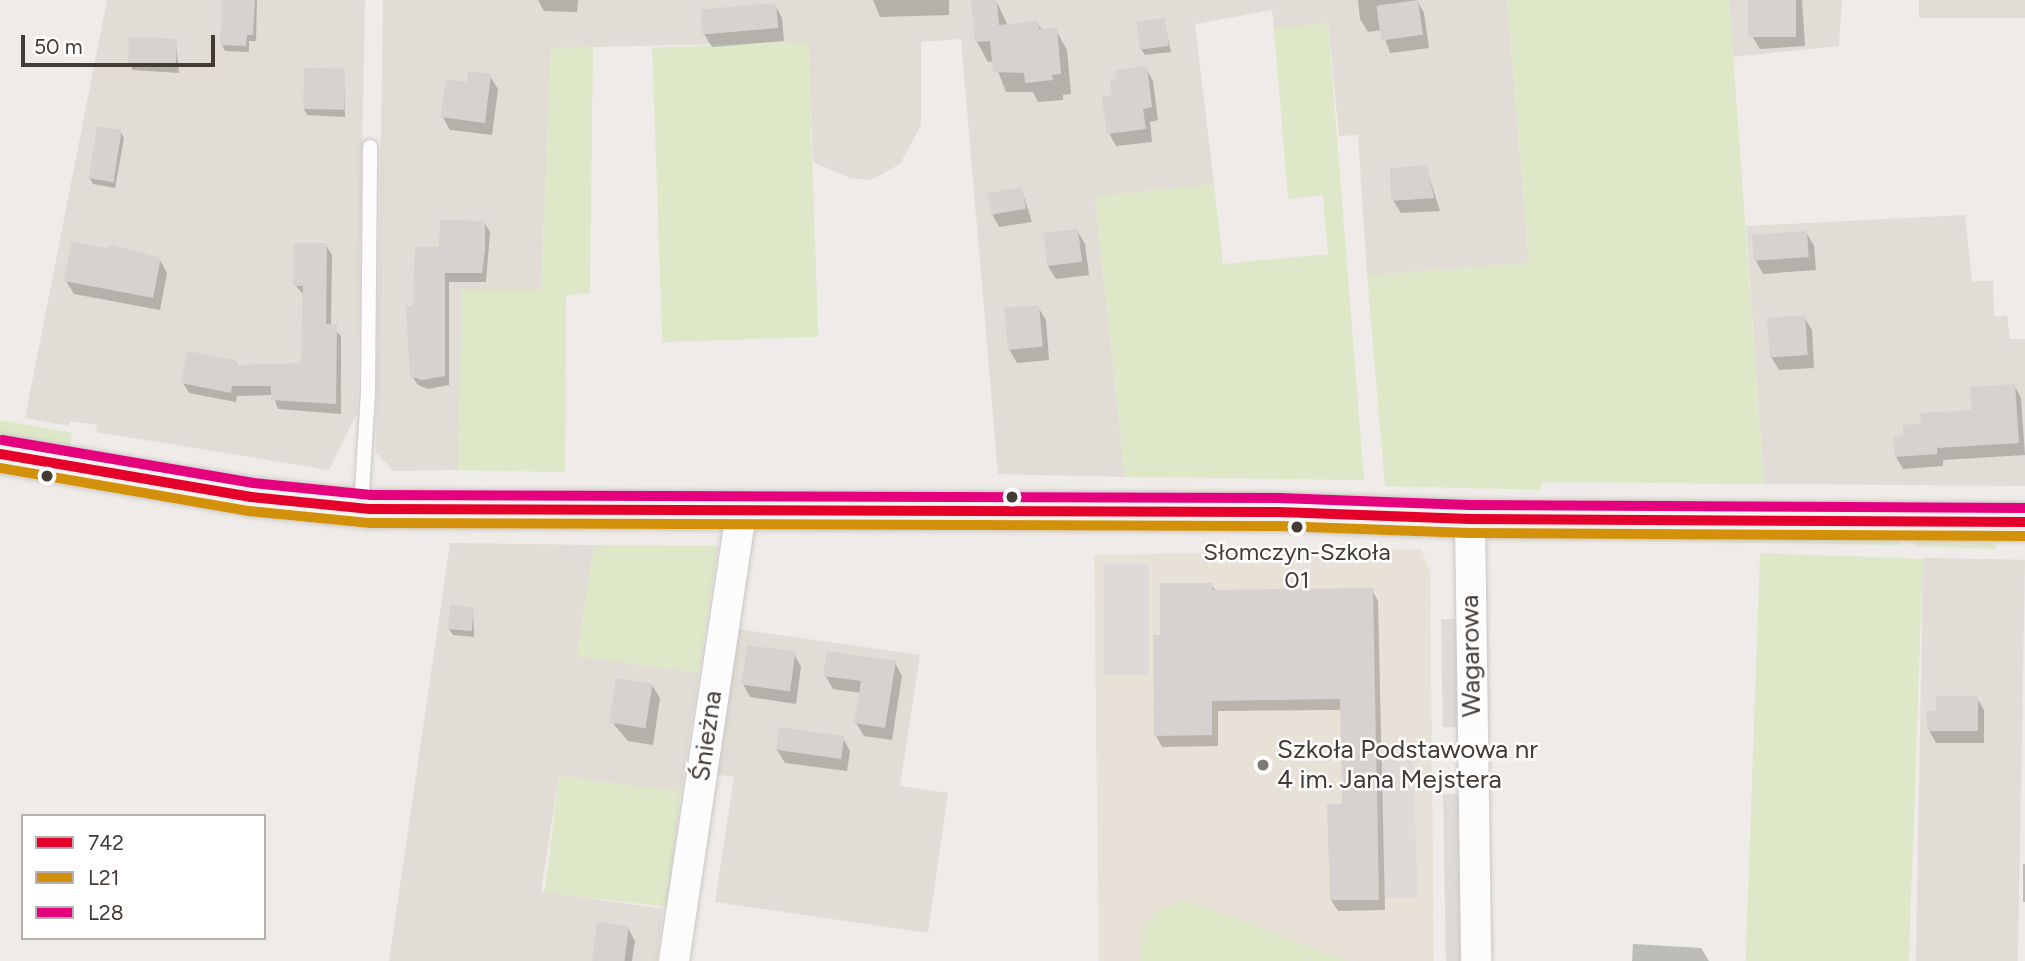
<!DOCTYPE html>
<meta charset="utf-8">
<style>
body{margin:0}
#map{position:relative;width:2025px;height:961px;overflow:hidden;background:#eeebe8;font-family:Figtree,sans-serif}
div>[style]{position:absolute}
.residential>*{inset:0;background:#e1dcd5;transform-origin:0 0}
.education>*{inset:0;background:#e8e1d7}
.green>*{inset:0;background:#dfe7c9;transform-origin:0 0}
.parking>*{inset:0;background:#dddad8;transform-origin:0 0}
.shadow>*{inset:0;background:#0003;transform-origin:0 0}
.building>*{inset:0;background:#d6d2cf;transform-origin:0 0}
.roads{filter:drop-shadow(0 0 2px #cac7c4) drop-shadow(0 0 2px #cac7c4)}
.lane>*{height:14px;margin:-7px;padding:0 7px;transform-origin:7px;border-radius:7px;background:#fcfcfc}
.street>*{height:30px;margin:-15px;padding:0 15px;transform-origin:15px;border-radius:15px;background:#fcfcfc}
.secondary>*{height:38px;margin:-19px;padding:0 19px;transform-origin:19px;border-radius:19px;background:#f5f2ee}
.bus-1>*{height:10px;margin:-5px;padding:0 5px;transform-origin:5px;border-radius:5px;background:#e4002b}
.bus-2>*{height:10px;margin:-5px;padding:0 5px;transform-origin:5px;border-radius:5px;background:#d3910b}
.bus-3>*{height:10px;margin:-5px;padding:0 5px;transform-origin:5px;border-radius:5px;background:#e5007d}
.dots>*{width:19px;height:19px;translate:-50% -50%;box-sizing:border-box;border:4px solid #fff;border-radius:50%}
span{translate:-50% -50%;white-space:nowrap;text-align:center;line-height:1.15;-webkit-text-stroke:5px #fff;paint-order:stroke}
.bus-label{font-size:24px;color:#433b35}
.street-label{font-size:26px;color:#433b35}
.poi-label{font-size:26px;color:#433b35}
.left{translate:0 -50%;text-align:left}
.legend{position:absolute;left:21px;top:814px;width:245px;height:126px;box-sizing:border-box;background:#fff;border:2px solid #b4b1ae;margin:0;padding:9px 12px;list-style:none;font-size:21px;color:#433b35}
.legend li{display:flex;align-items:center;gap:14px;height:35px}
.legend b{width:35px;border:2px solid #b4b1ae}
.scale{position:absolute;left:21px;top:35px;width:194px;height:32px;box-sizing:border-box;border:4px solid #433b35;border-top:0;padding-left:9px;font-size:21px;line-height:24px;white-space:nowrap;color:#433b35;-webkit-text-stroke:5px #fff;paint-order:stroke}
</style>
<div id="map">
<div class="residential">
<div style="clip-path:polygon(107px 0,365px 0,357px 413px,329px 470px,96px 432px,97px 425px,70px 421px,69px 426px,25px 418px)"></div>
<div style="clip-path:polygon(383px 0,1507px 0,1529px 263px,1367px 275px,1358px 135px,1339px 136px,1328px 23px,1274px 29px,1272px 10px,1195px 24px,1214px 184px,1095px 197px,1125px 477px,998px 474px,961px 39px,921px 42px,921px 125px,900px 164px,871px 180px,850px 178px,813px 162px,808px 42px,551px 48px,541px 290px,462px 291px,458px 470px,394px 471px,376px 453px)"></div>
<div style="clip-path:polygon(1729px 0,1842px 0,1839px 46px,1733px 57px)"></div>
<div style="left:1919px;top:0;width:106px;height:18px"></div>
<div style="clip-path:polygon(1965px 215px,1972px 281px,1993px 281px,1994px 317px,2007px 315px,2010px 339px,2025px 339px,2025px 486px,1764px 484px,1746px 226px)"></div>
<div style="clip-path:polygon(450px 543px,594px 545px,577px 656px,699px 673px,681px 792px,559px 776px,541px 891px,663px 909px,657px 961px,389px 961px)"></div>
<div style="left:1923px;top:558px;width:102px;height:403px;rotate:1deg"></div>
<div style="clip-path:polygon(737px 629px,920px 655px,900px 786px,948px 793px,928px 933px,715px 902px,734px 777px,715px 774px)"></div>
</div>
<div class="education">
<div style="clip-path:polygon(1421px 549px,1430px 571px,1434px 961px,1099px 961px,1094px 555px)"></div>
</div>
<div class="green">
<div style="clip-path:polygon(1507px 0,1729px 0,1764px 484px,1543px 482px,1541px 490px,1385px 486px,1367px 275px,1529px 263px)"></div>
<div style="clip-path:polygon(1328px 23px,1364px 480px,1125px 477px,1095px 197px,1214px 184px,1223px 264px,1328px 254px,1323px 195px,1288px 199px,1274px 29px)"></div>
<div style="left:808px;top:42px;width:295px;height:156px;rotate:88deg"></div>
<div style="clip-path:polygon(593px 46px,590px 293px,566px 295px,565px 472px,458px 470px,462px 290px,541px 290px,551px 48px)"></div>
<div style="left:0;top:420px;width:73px;height:20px;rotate:10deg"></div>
<div style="clip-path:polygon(1914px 535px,1996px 536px,1996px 549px,1914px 546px)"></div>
<div style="clip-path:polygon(1623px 537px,1899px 537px,1899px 545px,1623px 541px)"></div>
<div style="clip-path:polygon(594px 545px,718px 546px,699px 673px,577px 656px)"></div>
<div style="left:1760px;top:553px;width:163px;height:408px;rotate:2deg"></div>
<div style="left:559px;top:776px;width:123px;height:117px;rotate:7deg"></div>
<div style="clip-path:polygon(1183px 901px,1196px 904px,1347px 961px,1140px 961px,1144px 927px,1159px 910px)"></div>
</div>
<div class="parking">
<div style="left:1104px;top:564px;width:45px;height:111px"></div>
<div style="left:1459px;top:619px;width:108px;height:18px;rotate:89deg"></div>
<div style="left:1413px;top:758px;width:139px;height:33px;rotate:88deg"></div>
<div style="left:1461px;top:794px;width:167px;height:18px;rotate:89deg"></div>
</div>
<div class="shadow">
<div style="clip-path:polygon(224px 0,257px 0,256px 41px,249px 41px,249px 52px,225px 51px,222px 45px)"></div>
<div style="clip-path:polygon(538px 0,578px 0,577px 12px,544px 11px)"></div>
<div style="clip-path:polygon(873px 0,949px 0,949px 15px,880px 17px)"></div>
<div style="clip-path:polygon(996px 0,1008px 26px,1037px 23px,1042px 30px,1056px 30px,1067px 50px,1071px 94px,1063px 95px,1063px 100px,1038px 102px,1033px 92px,1006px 92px,994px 61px,988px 62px,977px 42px)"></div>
<div style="clip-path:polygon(1358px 0,1417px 0,1424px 13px,1429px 48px,1390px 53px,1382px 30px,1368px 32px,1360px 19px)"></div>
<div style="clip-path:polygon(1750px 0,1802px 0,1805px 46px,1760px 49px,1752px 36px)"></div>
<div style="clip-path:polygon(775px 5px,782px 18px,784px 41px,712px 47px,704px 34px)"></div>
<div style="clip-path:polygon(1164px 20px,1171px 52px,1145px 55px,1141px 49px)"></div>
<div style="clip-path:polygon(176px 41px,179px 73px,133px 70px,129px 64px)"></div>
<div style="clip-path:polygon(1146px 68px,1153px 81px,1158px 120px,1150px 122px,1152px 142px,1116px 146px,1109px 133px,1114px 97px)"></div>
<div style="clip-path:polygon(344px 71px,345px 117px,307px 115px,304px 109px)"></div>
<div style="clip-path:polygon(490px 76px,498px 89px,492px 135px,450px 130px,442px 116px,468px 84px)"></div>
<div style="clip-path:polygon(121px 132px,124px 138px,115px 188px,93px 184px,89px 177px)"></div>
<div style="clip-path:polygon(1426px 167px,1440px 211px,1401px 213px,1393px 200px)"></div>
<div style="clip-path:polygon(1021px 188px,1032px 222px,999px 227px,992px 214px)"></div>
<div style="clip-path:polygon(484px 222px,490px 232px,486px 282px,449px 282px,449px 385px,428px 389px,418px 385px,412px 376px,415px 307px,441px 249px)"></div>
<div style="clip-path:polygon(1077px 230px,1085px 244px,1089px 275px,1056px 279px,1048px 266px)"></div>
<div style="clip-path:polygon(1806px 232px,1814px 246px,1816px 270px,1763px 274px,1756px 261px)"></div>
<div style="clip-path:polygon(326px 245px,332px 255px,331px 326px,341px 336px,341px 414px,278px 409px,273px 395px,237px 396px,236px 402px,189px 393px,183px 383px,236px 362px,238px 367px,303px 365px,304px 295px,295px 285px)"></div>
<div style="clip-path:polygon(160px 260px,167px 273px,160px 310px,74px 294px,66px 281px)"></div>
<div style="clip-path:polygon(1038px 307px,1046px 320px,1049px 360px,1017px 363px,1009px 349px)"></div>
<div style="clip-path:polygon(1804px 317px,1812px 330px,1814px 368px,1779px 370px,1771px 357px)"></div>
<div style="clip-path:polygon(2014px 385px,2021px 398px,2025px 455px,1943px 460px,1943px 466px,1903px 469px,1896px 457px,1923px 425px,1974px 411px)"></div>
<div style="clip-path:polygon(1212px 585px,1216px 591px,1372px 590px,1378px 601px,1385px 910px,1338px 911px,1331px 900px,1344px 805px,1342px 710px,1218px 711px,1218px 746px,1162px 747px,1156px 736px,1162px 636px)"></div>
<div style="clip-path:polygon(473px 609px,474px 637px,453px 635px,449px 629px)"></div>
<div style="clip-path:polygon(794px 654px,801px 667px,796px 704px,750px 697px,743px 684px)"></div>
<div style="clip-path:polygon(895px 663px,902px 676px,892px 740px,864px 736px,856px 723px,861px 693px,833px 689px,825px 675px)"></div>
<div style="clip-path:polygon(652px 685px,660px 698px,653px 745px,628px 741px,611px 721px)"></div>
<div style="clip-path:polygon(1977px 698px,1984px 710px,1984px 743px,1936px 743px,1929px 730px,1938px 712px)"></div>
<div style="clip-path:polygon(843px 738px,850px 751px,847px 771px,785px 763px,777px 750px)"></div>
<div style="left:2023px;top:864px;width:2px;height:38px"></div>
<div style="clip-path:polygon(628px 928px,635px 941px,632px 961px,593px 961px)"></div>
<div style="clip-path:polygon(1633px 944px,1701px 948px,1709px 961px,1632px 961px)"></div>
</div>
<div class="building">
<div style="clip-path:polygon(222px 0,255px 0,253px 35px,247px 35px,246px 46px,220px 45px)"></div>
<div style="clip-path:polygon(971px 0,997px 0,999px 25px,1038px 21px,1039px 29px,1057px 28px,1061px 74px,1052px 75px,1053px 80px,1025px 83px,1024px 73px,993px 72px,990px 41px,975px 42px)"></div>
<div style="left:1418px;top:0;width:35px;height:42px;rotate:82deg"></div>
<div style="left:1748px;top:0;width:48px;height:37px"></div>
<div style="left:776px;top:3px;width:25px;height:76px;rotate:85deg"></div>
<div style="left:1165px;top:18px;width:28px;height:29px;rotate:82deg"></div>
<div style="left:129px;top:37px;width:48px;height:28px;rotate:2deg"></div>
<div style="clip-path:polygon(1147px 66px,1152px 107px,1143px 109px,1146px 129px,1107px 134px,1102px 97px,1112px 95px,1110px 80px,1117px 79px,1115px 70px)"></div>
<div style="left:304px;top:68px;width:41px;height:41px;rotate:1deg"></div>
<div style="clip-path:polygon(468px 71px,491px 74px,485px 123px,440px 117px,446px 79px,467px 82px)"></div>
<div style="left:97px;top:126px;width:25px;height:53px;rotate:9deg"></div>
<div style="clip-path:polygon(1427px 165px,1434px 198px,1391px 201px,1390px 168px)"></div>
<div style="left:1022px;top:187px;width:22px;height:35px;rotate:80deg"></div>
<div style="clip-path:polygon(440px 220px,485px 221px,485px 250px,482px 273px,445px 273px,445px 376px,422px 380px,410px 376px,406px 306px,413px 306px,415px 247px,439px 247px)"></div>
<div style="left:1078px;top:229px;width:33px;height:35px;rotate:83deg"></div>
<div style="left:1807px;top:231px;width:26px;height:55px;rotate:86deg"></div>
<div style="clip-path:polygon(72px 242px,107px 248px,111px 245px,161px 258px,153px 298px,64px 281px)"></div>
<div style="clip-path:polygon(294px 243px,327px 243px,326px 324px,337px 324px,336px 404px,271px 400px,271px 386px,232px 386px,231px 393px,181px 383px,187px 351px,237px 360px,236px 365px,301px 363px,303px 286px,293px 286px)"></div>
<div style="left:1039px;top:305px;width:42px;height:35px;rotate:85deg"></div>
<div style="left:1805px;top:315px;width:40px;height:38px;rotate:86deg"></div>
<div style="clip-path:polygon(2015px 384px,2019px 443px,1937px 448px,1937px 454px,1895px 457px,1893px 436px,1903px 435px,1903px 425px,1921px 424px,1920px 413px,1972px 410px,1970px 387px)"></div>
<div style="clip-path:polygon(1160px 583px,1213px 583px,1213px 590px,1373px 588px,1379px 900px,1330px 900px,1327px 804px,1342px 804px,1340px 699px,1212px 701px,1212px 735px,1154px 736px,1153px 635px,1160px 635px)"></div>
<div style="left:450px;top:605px;width:24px;height:24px;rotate:5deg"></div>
<div style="left:747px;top:645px;width:49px;height:40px;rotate:8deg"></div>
<div style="clip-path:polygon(827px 651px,896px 661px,885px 728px,854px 723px,861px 681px,823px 676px)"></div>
<div style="left:616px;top:678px;width:37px;height:45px;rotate:9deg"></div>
<div style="clip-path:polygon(1936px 696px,1978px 696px,1978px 731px,1927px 731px,1927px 711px,1936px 711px)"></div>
<div style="left:779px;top:727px;width:66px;height:23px;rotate:8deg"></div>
<div style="left:597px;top:922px;width:32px;height:39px;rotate:7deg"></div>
</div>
<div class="roads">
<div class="lane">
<div style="left:361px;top:507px;width:115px;rotate:-86.5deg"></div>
<div style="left:368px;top:392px;width:245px;rotate:-89.5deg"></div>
</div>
<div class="street">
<div style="left:1470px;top:519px;width:442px;rotate:89.2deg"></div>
<div style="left:674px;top:961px;width:455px;rotate:-81.5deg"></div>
</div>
<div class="secondary">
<div style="left:0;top:454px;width:255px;rotate:9.7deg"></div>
<div style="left:251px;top:497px;width:120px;rotate:5.8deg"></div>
<div style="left:370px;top:509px;width:909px;rotate:0.19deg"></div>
<div style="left:1279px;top:512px;width:191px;rotate:2.1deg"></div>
<div style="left:1470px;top:519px;width:555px;rotate:0.31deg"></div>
</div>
</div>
<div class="bus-1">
<div style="left:0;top:454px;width:255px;rotate:9.7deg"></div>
<div style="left:251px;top:497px;width:120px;rotate:5.8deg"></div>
<div style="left:370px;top:509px;width:909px;rotate:0.19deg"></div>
<div style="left:1279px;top:512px;width:191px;rotate:2.1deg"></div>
<div style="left:1470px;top:519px;width:555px;rotate:0.31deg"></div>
</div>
<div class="bus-2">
<div style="left:0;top:468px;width:253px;rotate:9.8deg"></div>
<div style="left:249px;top:511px;width:122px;rotate:5.7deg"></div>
<div style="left:370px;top:523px;width:909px;rotate:0.19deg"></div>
<div style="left:1279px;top:526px;width:191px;rotate:2.1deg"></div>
<div style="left:1470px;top:533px;width:555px;rotate:0.31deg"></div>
</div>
<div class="bus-3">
<div style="left:2px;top:440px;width:255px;rotate:9.7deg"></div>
<div style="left:253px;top:483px;width:119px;rotate:5.8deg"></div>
<div style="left:371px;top:495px;width:908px;rotate:0.19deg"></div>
<div style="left:1279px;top:498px;width:191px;rotate:2.1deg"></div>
<div style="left:1470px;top:505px;width:555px;rotate:0.31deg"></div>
</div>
<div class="dots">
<div style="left:47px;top:476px;background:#433b35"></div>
<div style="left:1012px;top:497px;background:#433b35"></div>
<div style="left:1297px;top:527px;background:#433b35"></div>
<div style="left:1263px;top:765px;background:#7f7974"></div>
</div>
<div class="bus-label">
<span style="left:1297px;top:566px">Słomczyn-Szkoła<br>01</span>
</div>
<div class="street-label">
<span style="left:1471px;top:656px;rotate:-91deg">Wagarowa</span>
<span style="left:707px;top:736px;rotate:-82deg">Śnieżna</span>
</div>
<div class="poi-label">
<span class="left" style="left:1277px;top:765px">Szkoła Podstawowa nr<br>4 im. Jana Mejstera</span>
</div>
<ul class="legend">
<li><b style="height:9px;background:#e4002b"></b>742</li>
<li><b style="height:9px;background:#d3910b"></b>L21</li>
<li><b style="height:9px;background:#e5007d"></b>L28</li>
</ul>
<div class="scale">50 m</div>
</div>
